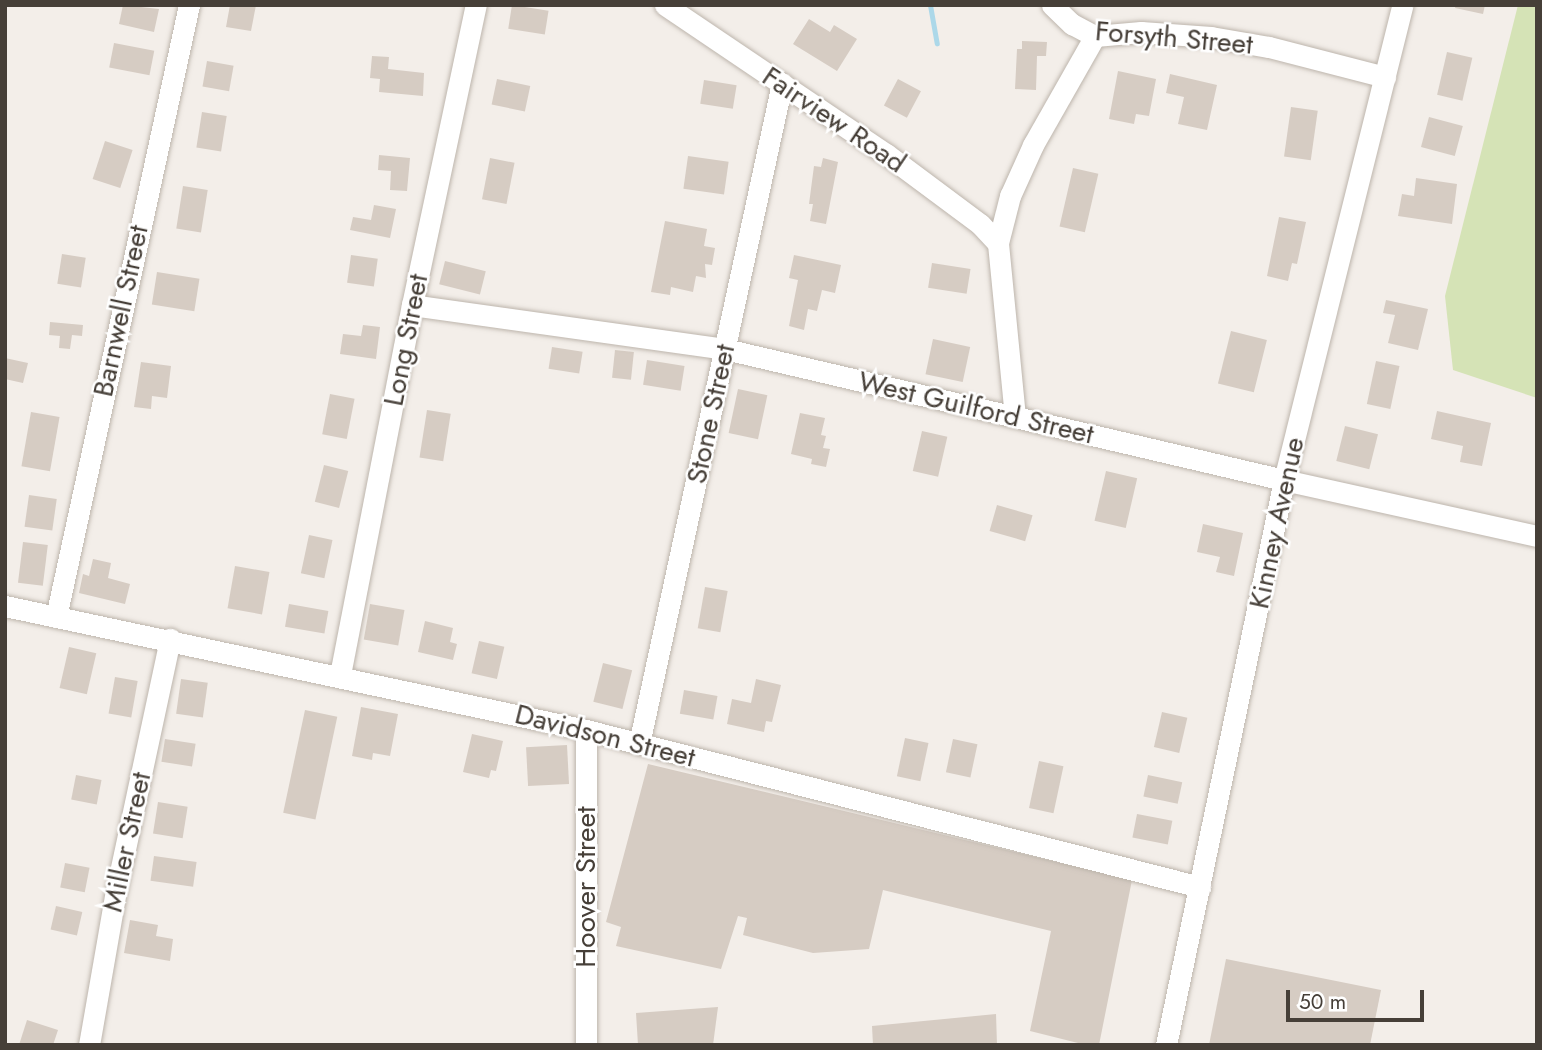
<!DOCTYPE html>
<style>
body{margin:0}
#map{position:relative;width:1542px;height:1050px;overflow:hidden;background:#f3eee9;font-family:Jost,sans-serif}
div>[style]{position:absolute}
.green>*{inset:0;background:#d5e3b6}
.stream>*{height:5px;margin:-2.5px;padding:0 2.5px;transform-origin:2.5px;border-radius:2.5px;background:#acd8e9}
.building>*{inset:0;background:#d6ccc3;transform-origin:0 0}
.roads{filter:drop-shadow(0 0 2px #bdb5ac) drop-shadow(0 0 2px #bdb5ac)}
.minor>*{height:21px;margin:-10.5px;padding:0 10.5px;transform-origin:10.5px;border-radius:10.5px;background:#fff}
span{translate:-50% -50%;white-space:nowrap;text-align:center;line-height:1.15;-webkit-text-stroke:5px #fff;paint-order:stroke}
.street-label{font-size:28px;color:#463f38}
.frame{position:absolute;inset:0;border:7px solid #463f38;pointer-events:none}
.scale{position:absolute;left:1286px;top:990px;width:138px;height:32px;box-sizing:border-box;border:4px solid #463f38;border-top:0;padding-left:9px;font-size:21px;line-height:24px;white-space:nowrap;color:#463f38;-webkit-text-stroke:5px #fff;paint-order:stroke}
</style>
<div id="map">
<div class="green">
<div style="clip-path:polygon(1518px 5px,1537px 5px,1537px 398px,1453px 370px,1445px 296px)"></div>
</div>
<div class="stream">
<div style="left:930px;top:5px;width:39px;rotate:80deg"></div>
</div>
<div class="building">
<div style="clip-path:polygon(123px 5px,159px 9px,154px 32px,119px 24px)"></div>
<div style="clip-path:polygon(230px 5px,256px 5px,251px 31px,226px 27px)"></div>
<div style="left:512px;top:5px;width:37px;height:24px;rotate:9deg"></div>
<div style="clip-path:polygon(1456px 5px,1485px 5px,1483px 14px,1455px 8px)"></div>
<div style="clip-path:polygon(809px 19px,830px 32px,834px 25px,857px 39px,837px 71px,793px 44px)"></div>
<div style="clip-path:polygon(1022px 41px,1047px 42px,1046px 56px,1037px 56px,1036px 90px,1015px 89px,1017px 49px,1022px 49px)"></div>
<div style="left:114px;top:43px;width:41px;height:25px;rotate:11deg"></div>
<div style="left:1447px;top:52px;width:26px;height:44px;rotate:13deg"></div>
<div style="clip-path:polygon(372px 56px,389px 57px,388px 69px,424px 73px,423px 96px,379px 92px,380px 79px,370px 78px)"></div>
<div style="left:207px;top:61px;width:27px;height:26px;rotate:10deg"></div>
<div style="clip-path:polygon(1118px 71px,1156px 79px,1149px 116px,1136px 114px,1134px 124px,1109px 119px)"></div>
<div style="clip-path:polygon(1170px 74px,1217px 85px,1207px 130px,1178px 124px,1184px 97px,1166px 93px)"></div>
<div style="left:497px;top:79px;width:34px;height:26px;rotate:12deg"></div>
<div style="left:898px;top:79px;width:26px;height:30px;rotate:28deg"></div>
<div style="left:704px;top:80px;width:33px;height:24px;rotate:9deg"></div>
<div style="left:1291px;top:107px;width:27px;height:50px;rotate:8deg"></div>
<div style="left:202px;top:112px;width:25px;height:36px;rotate:9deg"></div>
<div style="left:1429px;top:117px;width:35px;height:31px;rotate:15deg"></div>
<div style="left:105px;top:141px;width:29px;height:40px;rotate:18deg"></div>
<div style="clip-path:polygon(379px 155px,410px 158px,407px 191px,390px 190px,391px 171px,378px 170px)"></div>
<div style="left:688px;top:156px;width:41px;height:33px;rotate:8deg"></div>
<div style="left:490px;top:158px;width:25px;height:42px;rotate:11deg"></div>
<div style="clip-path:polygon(823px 158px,838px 162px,826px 224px,810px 221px,813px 204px,809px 204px,814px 166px,821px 167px)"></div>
<div style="left:1073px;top:168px;width:26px;height:60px;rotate:13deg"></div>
<div style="clip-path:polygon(1416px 178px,1457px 184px,1452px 224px,1398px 216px,1402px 194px,1414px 196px)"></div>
<div style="left:183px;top:186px;width:25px;height:43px;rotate:9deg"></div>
<div style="clip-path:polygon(374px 205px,396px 209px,390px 238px,350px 230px,353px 217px,371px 220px)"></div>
<div style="clip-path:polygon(1279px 217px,1306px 222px,1297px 264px,1292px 263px,1288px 281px,1267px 276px)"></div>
<div style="clip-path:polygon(665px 221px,707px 229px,704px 246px,715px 248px,712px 265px,705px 264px,706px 278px,696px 276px,693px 292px,671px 287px,670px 295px,651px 292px)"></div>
<div style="left:62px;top:254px;width:24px;height:30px;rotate:9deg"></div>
<div style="left:351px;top:255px;width:27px;height:28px;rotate:8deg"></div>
<div style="clip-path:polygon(794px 255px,841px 265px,835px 293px,822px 290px,817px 311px,808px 309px,804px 330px,789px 326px,798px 280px,789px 278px)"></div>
<div style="left:445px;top:261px;width:42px;height:24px;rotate:14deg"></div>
<div style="left:932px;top:263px;width:39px;height:25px;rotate:9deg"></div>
<div style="left:157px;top:272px;width:43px;height:33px;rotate:9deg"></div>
<div style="clip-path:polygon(1386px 300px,1428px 309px,1418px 350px,1388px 343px,1395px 315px,1383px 313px)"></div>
<div style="clip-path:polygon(50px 322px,83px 325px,82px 336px,72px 335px,70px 349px,59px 348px,60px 336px,49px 335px)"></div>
<div style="clip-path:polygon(363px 325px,380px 327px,376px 359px,340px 354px,343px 334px,361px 336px)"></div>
<div style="left:1231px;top:331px;width:37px;height:54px;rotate:14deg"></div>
<div style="left:933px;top:339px;width:38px;height:36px;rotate:12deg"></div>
<div style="left:552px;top:347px;width:31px;height:22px;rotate:9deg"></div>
<div style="left:615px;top:350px;width:19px;height:28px;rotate:6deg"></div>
<div style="clip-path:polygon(5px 358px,28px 363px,23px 383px,5px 379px)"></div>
<div style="left:647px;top:360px;width:38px;height:25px;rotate:9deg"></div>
<div style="left:1376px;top:361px;width:24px;height:44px;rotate:12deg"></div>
<div style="clip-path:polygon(141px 362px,171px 366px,167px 398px,152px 396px,151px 409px,134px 407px)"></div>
<div style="left:738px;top:389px;width:30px;height:45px;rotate:12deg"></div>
<div style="left:330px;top:394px;width:25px;height:41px;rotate:11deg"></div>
<div style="left:427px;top:410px;width:24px;height:48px;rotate:9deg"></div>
<div style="clip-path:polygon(1437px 411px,1491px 423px,1482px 466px,1460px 462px,1463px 446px,1431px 439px)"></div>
<div style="left:31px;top:412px;width:29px;height:55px;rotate:10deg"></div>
<div style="clip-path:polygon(800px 413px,825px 418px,821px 435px,826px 436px,823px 448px,830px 449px,826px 467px,811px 464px,812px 459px,791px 454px)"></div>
<div style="left:1345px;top:426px;width:34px;height:36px;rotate:14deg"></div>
<div style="left:922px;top:431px;width:26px;height:41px;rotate:13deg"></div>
<div style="left:324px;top:465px;width:25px;height:38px;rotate:14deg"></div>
<div style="left:1106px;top:471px;width:32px;height:51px;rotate:13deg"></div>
<div style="left:29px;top:495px;width:28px;height:32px;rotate:8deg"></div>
<div style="left:997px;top:505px;width:37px;height:27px;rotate:16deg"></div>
<div style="clip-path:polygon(1203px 524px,1243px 533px,1234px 576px,1216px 572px,1220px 557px,1197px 552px)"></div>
<div style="left:309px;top:535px;width:24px;height:39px;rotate:12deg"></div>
<div style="left:23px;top:542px;width:25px;height:41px;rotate:7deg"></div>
<div style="clip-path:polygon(93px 559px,111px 563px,108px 578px,130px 584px,125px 604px,79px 593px,83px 574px,89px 576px)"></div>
<div style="left:235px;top:566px;width:35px;height:43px;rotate:10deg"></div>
<div style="left:705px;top:587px;width:23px;height:42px;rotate:10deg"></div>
<div style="left:289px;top:604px;width:40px;height:23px;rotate:10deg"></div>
<div style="left:370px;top:604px;width:35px;height:36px;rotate:10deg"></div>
<div style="clip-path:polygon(425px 621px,453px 628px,450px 642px,457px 644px,453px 660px,418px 652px)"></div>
<div style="left:479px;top:641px;width:26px;height:33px;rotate:13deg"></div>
<div style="left:69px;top:647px;width:28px;height:42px;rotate:13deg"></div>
<div style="left:603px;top:663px;width:30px;height:40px;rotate:14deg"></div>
<div style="left:115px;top:677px;width:23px;height:37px;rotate:10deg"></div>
<div style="left:181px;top:679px;width:27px;height:35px;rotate:8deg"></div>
<div style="clip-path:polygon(756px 679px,781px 685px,772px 722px,766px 721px,764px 732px,727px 724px,732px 699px,751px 703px)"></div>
<div style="left:684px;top:690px;width:34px;height:24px;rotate:10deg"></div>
<div style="clip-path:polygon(361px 707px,398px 714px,390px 756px,373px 753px,372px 760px,352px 756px)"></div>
<div style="left:305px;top:710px;width:33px;height:105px;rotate:12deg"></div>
<div style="left:1162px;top:712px;width:26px;height:36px;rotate:13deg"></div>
<div style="clip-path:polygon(472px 734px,503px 741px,496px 771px,491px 770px,489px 778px,463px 772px)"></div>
<div style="left:905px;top:738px;width:24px;height:39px;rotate:12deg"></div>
<div style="left:165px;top:739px;width:31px;height:23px;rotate:9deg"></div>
<div style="left:953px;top:739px;width:25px;height:34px;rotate:12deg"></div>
<div style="left:567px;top:745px;width:39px;height:41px;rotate:87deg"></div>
<div style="left:1039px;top:761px;width:25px;height:48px;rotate:12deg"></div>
<div style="clip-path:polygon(648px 764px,1132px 880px,1099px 1045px,1086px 1045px,1030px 1031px,1051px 931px,883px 890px,869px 949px,813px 953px,743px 935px,747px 918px,738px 916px,721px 969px,616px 946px,621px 927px,606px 922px)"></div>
<div style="left:76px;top:775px;width:26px;height:25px;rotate:11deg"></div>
<div style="left:1148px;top:775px;width:35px;height:22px;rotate:12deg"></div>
<div style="left:158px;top:802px;width:30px;height:32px;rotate:9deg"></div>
<div style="left:1137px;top:814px;width:36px;height:24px;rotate:11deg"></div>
<div style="left:154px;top:856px;width:43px;height:25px;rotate:8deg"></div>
<div style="left:65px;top:863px;width:25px;height:25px;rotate:11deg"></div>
<div style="left:56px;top:906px;width:27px;height:24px;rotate:13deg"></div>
<div style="clip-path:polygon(130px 920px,158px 925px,156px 936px,173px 939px,170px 961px,124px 953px)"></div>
<div style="clip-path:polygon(1226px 959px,1381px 990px,1370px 1045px,1209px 1045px)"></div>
<div style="clip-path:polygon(718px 1007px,713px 1045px,638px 1045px,636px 1013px)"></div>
<div style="clip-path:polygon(996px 1014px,997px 1045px,873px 1045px,872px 1026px)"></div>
<div style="clip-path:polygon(27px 1020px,58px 1030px,53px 1045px,19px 1045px)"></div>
</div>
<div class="roads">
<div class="minor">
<div style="left:665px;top:5px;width:267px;rotate:34deg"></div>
<div style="left:886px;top:154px;width:117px;rotate:36.7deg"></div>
<div style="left:980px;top:224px;width:26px;rotate:47deg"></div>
<div style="left:1052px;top:5px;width:28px;rotate:44deg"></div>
<div style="left:1072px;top:24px;width:26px;rotate:28deg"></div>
<div style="left:1095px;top:36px;width:46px;rotate:-5deg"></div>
<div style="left:1141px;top:32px;width:70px;rotate:4.1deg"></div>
<div style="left:1211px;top:37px;width:59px;rotate:9.8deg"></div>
<div style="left:1269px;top:47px;width:120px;rotate:14.5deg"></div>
<div style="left:412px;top:305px;width:316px;rotate:8deg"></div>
<div style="left:725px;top:349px;width:574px;rotate:13.19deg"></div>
<div style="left:1284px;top:480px;width:259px;rotate:12.5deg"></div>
<div style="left:1015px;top:417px;width:175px;rotate:-95.6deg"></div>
<div style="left:998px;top:243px;width:49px;rotate:-75.7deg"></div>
<div style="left:1010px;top:196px;width:56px;rotate:-65.7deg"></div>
<div style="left:1033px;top:145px;width:125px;rotate:-60.4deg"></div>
<div style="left:5px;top:606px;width:594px;rotate:12.05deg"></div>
<div style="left:586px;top:730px;width:634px;rotate:14.34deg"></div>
<div style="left:56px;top:617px;width:626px;rotate:-77.74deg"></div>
<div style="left:340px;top:675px;width:377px;rotate:-79deg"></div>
<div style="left:412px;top:305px;width:307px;rotate:-78deg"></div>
<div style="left:586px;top:730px;width:315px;rotate:90deg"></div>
<div style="left:639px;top:744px;width:676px;rotate:-77.79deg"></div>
<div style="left:89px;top:1045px;width:156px;rotate:-80.1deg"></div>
<div style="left:116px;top:891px;width:258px;rotate:-77.9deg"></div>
<div style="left:1166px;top:1045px;width:577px;rotate:-78.2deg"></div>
<div style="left:1284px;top:480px;width:489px;rotate:-76deg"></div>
</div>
</div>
<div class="street-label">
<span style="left:1174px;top:38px;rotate:5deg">Forsyth Street</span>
<span style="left:834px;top:120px;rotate:34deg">Fairview Road</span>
<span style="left:121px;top:311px;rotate:-78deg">Barnwell Street</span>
<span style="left:406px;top:340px;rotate:-79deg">Long Street</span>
<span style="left:976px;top:408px;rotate:13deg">West Guilford Street</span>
<span style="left:711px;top:414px;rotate:-78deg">Stone Street</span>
<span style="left:1277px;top:523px;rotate:-78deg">Kinney Avenue</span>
<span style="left:605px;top:736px;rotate:14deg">Davidson Street</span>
<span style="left:127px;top:842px;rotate:-78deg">Miller Street</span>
<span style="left:586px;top:887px;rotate:-90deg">Hoover Street</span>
</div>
<div class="frame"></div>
<div class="scale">50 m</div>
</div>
